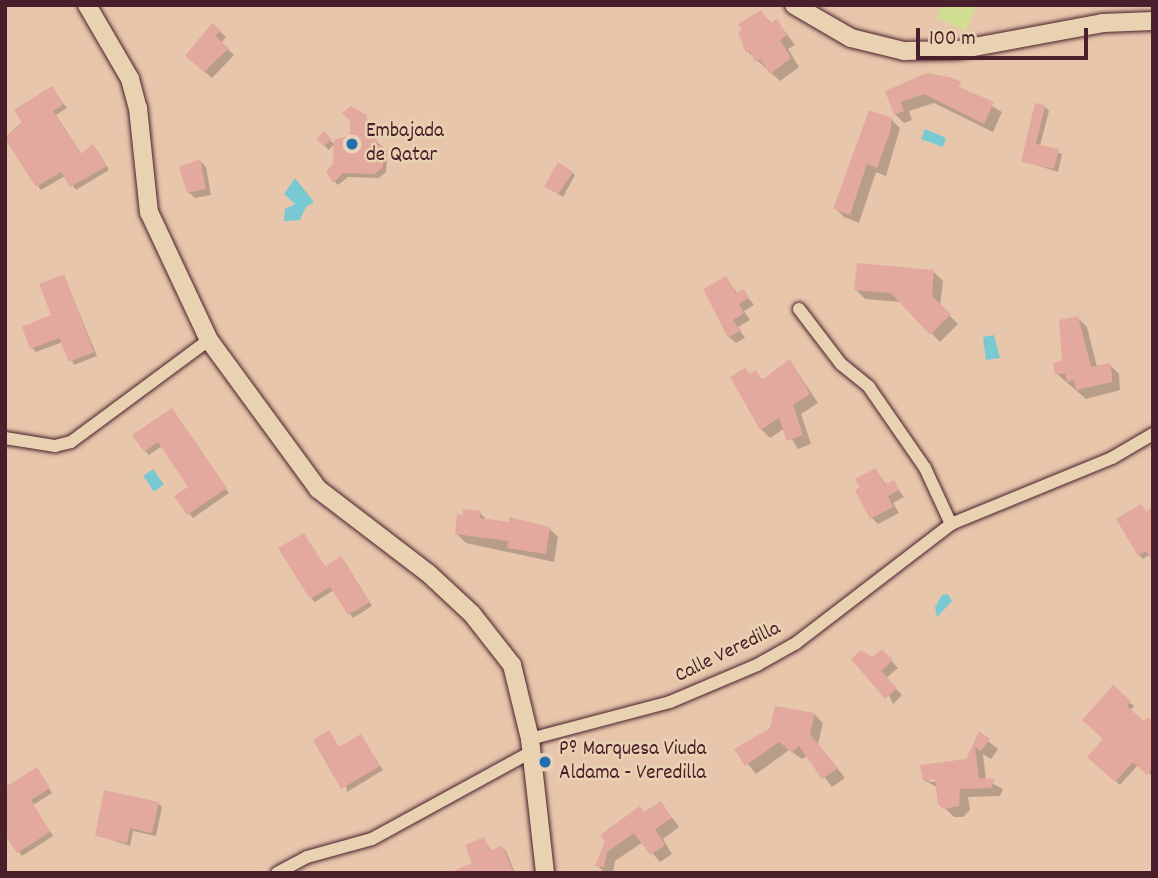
<!DOCTYPE html>
<meta charset="utf-8">
<style>
body{margin:0}
#map{position:relative;width:1158px;height:878px;overflow:hidden;background:#e7c6ac;font-family:Dekko,sans-serif}
div>[style]{position:absolute}
.green>*{inset:0;background:#cfde91}
.water>*{inset:0;background:#78c9d1;transform-origin:0 0}
.shadow>*{inset:0;background:#0003;transform-origin:0 0}
.building>*{inset:0;background:#e3a99e;transform-origin:0 0}
.roads{filter:drop-shadow(0 0 2px #4a1f2b) drop-shadow(0 0 2px #4a1f2b)}
.street>*{height:12px;margin:-6px;padding:0 6px;transform-origin:6px;border-radius:6px;background:#e9d2b2}
.secondary>*{height:18px;margin:-9px;padding:0 9px;transform-origin:9px;border-radius:9px;background:#e9d2b2}
.dots>*{width:19px;height:19px;translate:-50% -50%;box-sizing:border-box;border:4px solid #e9d2b2;border-radius:50%}
span{translate:-50% -50%;white-space:nowrap;text-align:center;line-height:1.15;-webkit-text-stroke:5px #e9d2b2;paint-order:stroke}
.poi-label{font-size:21px;color:#4a1f2b}
.left{translate:0 -50%;text-align:left}
.street-label{font-size:21px;color:#4a1f2b}
.frame{position:absolute;inset:0;border:7px solid #4a1f2b;pointer-events:none}
.scale{position:absolute;left:916px;top:28px;width:172px;height:32px;box-sizing:border-box;border:4px solid #4a1f2b;border-top:0;padding-left:9px;font-size:21px;line-height:24px;white-space:nowrap;color:#4a1f2b;-webkit-text-stroke:5px #e9d2b2;paint-order:stroke}
</style>
<div id="map">
<div class="green">
<div style="clip-path:polygon(942px 5px,977px 5px,965px 31px,937px 18px)"></div>
</div>
<div class="water">
<div style="clip-path:polygon(925px 129px,946px 138px,943px 147px,921px 139px)"></div>
<div style="clip-path:polygon(295px 178px,314px 202px,306px 207px,300px 220px,284px 221px,285px 209px,295px 204px,284px 194px)"></div>
<div style="clip-path:polygon(994px 335px,1000px 358px,986px 360px,983px 337px)"></div>
<div style="left:153px;top:469px;width:19px;height:12px;rotate:55deg"></div>
<div style="clip-path:polygon(942px 595px,948px 594px,952px 601px,937px 617px,935px 607px)"></div>
</div>
<div class="shadow">
<div style="clip-path:polygon(761px 12px,772px 24px,777px 21px,795px 45px,788px 49px,799px 67px,780px 81px,748px 52px)"></div>
<div style="clip-path:polygon(213px 25px,226px 37px,221px 43px,234px 55px,212px 78px,193px 62px)"></div>
<div style="clip-path:polygon(939px 75px,1002px 112px,993px 132px,934px 103px,909px 111px,912px 120px,904px 123px,895px 114px,887px 92px,922px 76px)"></div>
<div style="clip-path:polygon(55px 92px,67px 108px,56px 115px,82px 155px,97px 150px,109px 170px,76px 190px,65px 176px,41px 190px,6px 137px)"></div>
<div style="clip-path:polygon(1045px 107px,1049px 111px,1040px 146px,1062px 154px,1058px 172px,1023px 161px)"></div>
<div style="clip-path:polygon(366px 116px,370px 136px,387px 151px,386px 172px,379px 178px,348px 177px,338px 185px,328px 175px)"></div>
<div style="clip-path:polygon(891px 119px,900px 128px,886px 176px,876px 172px,859px 223px,844px 217px,835px 208px)"></div>
<div style="left:323px;top:133px;width:16px;height:8px;rotate:45deg"></div>
<div style="clip-path:polygon(200px 161px,206px 167px,211px 195px,195px 198px,188px 192px)"></div>
<div style="clip-path:polygon(571px 171px,575px 175px,563px 197px,546px 187px)"></div>
<div style="clip-path:polygon(934px 272px,943px 281px,940px 306px,958px 324px,940px 342px,901px 302px,865px 299px,856px 290px)"></div>
<div style="clip-path:polygon(64px 276px,97px 356px,74px 365px,63px 342px,36px 352px,32px 348px,53px 316px)"></div>
<div style="clip-path:polygon(726px 278px,738px 294px,743px 291px,754px 305px,744px 311px,750px 320px,738px 327px,745px 338px,736px 343px,729px 337px)"></div>
<div style="clip-path:polygon(1078px 318px,1087px 327px,1097px 367px,1110px 365px,1119px 374px,1120px 390px,1086px 399px,1057px 374px)"></div>
<div style="clip-path:polygon(790px 361px,818px 403px,801px 414px,811px 444px,798px 449px,785px 428px,770px 438px,761px 429px,751px 376px,756px 373px,764px 381px)"></div>
<div style="clip-path:polygon(175px 414px,229px 493px,193px 518px,176px 497px,191px 487px,162px 446px,149px 455px,145px 451px)"></div>
<div style="clip-path:polygon(876px 470px,887px 486px,893px 482px,904px 497px,893px 503px,899px 513px,878px 524px,872px 518px)"></div>
<div style="clip-path:polygon(480px 513px,488px 521px,510px 524px,511px 519px,549px 528px,558px 537px,554px 562px,466px 543px,457px 534px,464px 517px)"></div>
<div style="clip-path:polygon(1146px 513px,1151px 554px,1143px 559px,1139px 555px)"></div>
<div style="clip-path:polygon(304px 535px,325px 567px,341px 558px,345px 562px,372px 606px,353px 618px,334px 590px,315px 602px,311px 598px,281px 549px)"></div>
<div style="clip-path:polygon(882px 651px,898px 668px,886px 678px,902px 695px,893px 704px,872px 660px)"></div>
<div style="clip-path:polygon(1113px 687px,1134px 706px,1130px 711px,1144px 723px,1153px 723px,1153px 776px,1138px 765px,1120px 785px,1089px 757px,1105px 739px)"></div>
<div style="clip-path:polygon(814px 714px,823px 723px,818px 744px,845px 778px,832px 787px,808px 755px,802px 759px,789px 750px,756px 774px,736px 750px)"></div>
<div style="clip-path:polygon(evenodd,979px 734px,998px 749px,991px 759px,983px 754px,986px 780px,1003px 789px,1000px 796px,968px 797px,970px 810px,963px 817px,954px 817px,940px 803px,938px 788px,924px 780px,967px 760px,979px 734px,929px 778px,944px 780px,929px 782px,929px 778px)"></div>
<div style="clip-path:polygon(361px 736px,383px 770px,347px 792px,340px 748px)"></div>
<div style="clip-path:polygon(40px 774px,52px 793px,33px 805px,53px 836px,22px 856px,5px 831px)"></div>
<div style="clip-path:polygon(158px 803px,162px 807px,156px 836px,133px 831px,130px 846px,97px 835px)"></div>
<div style="clip-path:polygon(661px 803px,679px 827px,663px 839px,672px 854px,660px 862px,643px 842px,615px 861px,613px 873px,605px 873px,597px 865px,640px 808px,645px 813px)"></div>
<div style="clip-path:polygon(484px 839px,492px 852px,502px 847px,506px 851px,515px 873px,453px 873px,474px 864px)"></div>
</div>
<div class="building">
<div style="clip-path:polygon(761px 10px,770px 23px,777px 19px,787px 35px,780px 40px,791px 58px,770px 74px,760px 59px,755px 62px,750px 51px,746px 53px,738px 33px,742px 30px,738px 24px)"></div>
<div style="clip-path:polygon(212px 23px,221px 30px,215px 36px,229px 48px,204px 72px,185px 56px)"></div>
<div style="clip-path:polygon(927px 73px,953px 78px,961px 82px,959px 87px,994px 102px,984px 124px,924px 94px,901px 102px,904px 111px,894px 115px,885px 91px)"></div>
<div style="clip-path:polygon(52px 86px,64px 104px,53px 111px,81px 154px,93px 144px,107px 166px,70px 187px,61px 172px,36px 187px,5px 139px,22px 123px,14px 110px)"></div>
<div style="clip-path:polygon(1035px 103px,1045px 105px,1036px 144px,1059px 149px,1054px 169px,1021px 162px)"></div>
<div style="clip-path:polygon(351px 106px,367px 115px,366px 132px,377px 138px,377px 145px,383px 145px,383px 167px,375px 174px,343px 173px,333px 183px,326px 171px,333px 164px,334px 140px,350px 135px,350px 121px,342px 113px)"></div>
<div style="clip-path:polygon(869px 110px,892px 118px,890px 132px,877px 168px,867px 164px,850px 215px,833px 209px)"></div>
<div style="left:324px;top:131px;width:11px;height:11px;rotate:45deg"></div>
<div style="clip-path:polygon(200px 159px,206px 189px,187px 193px,179px 167px)"></div>
<div style="clip-path:polygon(558px 162px,573px 172px,558px 194px,544px 187px)"></div>
<div style="clip-path:polygon(857px 263px,934px 270px,932px 296px,951px 314px,930px 335px,891px 293px,854px 290px)"></div>
<div style="clip-path:polygon(64px 274px,94px 352px,69px 362px,59px 338px,30px 349px,22px 327px,51px 315px,39px 284px)"></div>
<div style="clip-path:polygon(726px 276px,736px 293px,744px 289px,749px 298px,739px 304px,744px 313px,733px 320px,740px 331px,728px 338px,703px 289px)"></div>
<div style="clip-path:polygon(1078px 316px,1091px 367px,1110px 363px,1112px 374px,1112px 382px,1076px 390px,1074px 380px,1067px 382px,1065px 373px,1055px 375px,1053px 363px,1062px 361px,1059px 320px)"></div>
<div style="clip-path:polygon(790px 359px,810px 394px,793px 405px,803px 435px,787px 441px,779px 418px,760px 430px,730px 377px,745px 368px,750px 374px,756px 370px,762px 380px)"></div>
<div style="clip-path:polygon(172px 408px,227px 488px,187px 515px,174px 496px,188px 487px,158px 442px,144px 452px,132px 435px)"></div>
<div style="clip-path:polygon(876px 468px,885px 485px,894px 480px,899px 490px,888px 496px,893px 507px,870px 519px,855px 490px,860px 487px,855px 479px)"></div>
<div style="clip-path:polygon(1141px 504px,1146px 511px,1153px 507px,1153px 562px,1146px 551px,1138px 556px,1116px 519px)"></div>
<div style="clip-path:polygon(463px 509px,481px 511px,480px 518px,509px 522px,509px 517px,550px 527px,546px 554px,507px 548px,508px 541px,455px 534px,457px 514px,463px 515px)"></div>
<div style="clip-path:polygon(304px 533px,325px 566px,341px 556px,370px 602px,348px 615px,330px 587px,310px 599px,278px 548px)"></div>
<div style="clip-path:polygon(882px 649px,893px 660px,881px 671px,897px 688px,885px 699px,851px 659px,861px 650px,872px 657px)"></div>
<div style="clip-path:polygon(1113px 685px,1131px 701px,1127px 706px,1144px 721px,1148px 717px,1153px 721px,1153px 768px,1147px 775px,1133px 762px,1115px 782px,1087px 757px,1103px 739px,1082px 720px)"></div>
<div style="clip-path:polygon(775px 706px,815px 713px,810px 734px,838px 768px,822px 779px,799px 746px,792px 752px,779px 742px,745px 766px,734px 749px,770px 728px)"></div>
<div style="clip-path:polygon(329px 730px,339px 747px,361px 734px,380px 766px,341px 789px,313px 740px)"></div>
<div style="clip-path:polygon(979px 731px,990px 739px,981px 751px,975px 747px,979px 778px,995px 779px,991px 788px,960px 789px,959px 806px,943px 809px,938px 804px,935px 779px,923px 781px,920px 765px,966px 759px)"></div>
<div style="clip-path:polygon(37px 767px,50px 788px,31px 800px,50px 832px,17px 853px,5px 835px,5px 787px)"></div>
<div style="clip-path:polygon(104px 790px,159px 802px,152px 833px,130px 828px,127px 843px,95px 836px)"></div>
<div style="clip-path:polygon(661px 801px,672px 818px,655px 829px,665px 845px,650px 855px,634px 833px,607px 852px,604px 867px,595px 866px,605px 841px,600px 835px,640px 806px,644px 812px)"></div>
<div style="clip-path:polygon(484px 837px,490px 851px,502px 845px,514px 873px,449px 873px,472px 863px,465px 845px)"></div>
</div>
<div class="roads">
<div class="street">
<div style="left:799px;top:309px;width:69px;rotate:52.6deg"></div>
<div style="left:841px;top:364px;width:36px;rotate:39deg"></div>
<div style="left:869px;top:387px;width:98px;rotate:55.3deg"></div>
<div style="left:925px;top:468px;width:62px;rotate:65.1deg"></div>
<div style="left:5px;top:438px;width:51px;rotate:9.1deg"></div>
<div style="left:55px;top:446px;width:16px;rotate:-14deg"></div>
<div style="left:71px;top:442px;width:172px;rotate:-36.5deg"></div>
<div style="left:530px;top:739px;width:145px;rotate:-14.8deg"></div>
<div style="left:670px;top:702px;width:95px;rotate:-23deg"></div>
<div style="left:757px;top:665px;width:45px;rotate:-29.4deg"></div>
<div style="left:796px;top:643px;width:195px;rotate:-37.5deg"></div>
<div style="left:951px;top:524px;width:174px;rotate:-22.3deg"></div>
<div style="left:1112px;top:458px;width:48px;rotate:-30.3deg"></div>
<div style="left:277px;top:873px;width:34px;rotate:-28deg"></div>
<div style="left:307px;top:857px;width:67px;rotate:-15.5deg"></div>
<div style="left:372px;top:839px;width:181px;rotate:-28.7deg"></div>
</div>
<div class="secondary">
<div style="left:87px;top:5px;width:86px;rotate:59.8deg"></div>
<div style="left:130px;top:79px;width:30px;rotate:75deg"></div>
<div style="left:138px;top:108px;width:105px;rotate:84deg"></div>
<div style="left:149px;top:212px;width:141px;rotate:64.9deg"></div>
<div style="left:209px;top:340px;width:185px;rotate:53.8deg"></div>
<div style="left:318px;top:489px;width:138px;rotate:37.4deg"></div>
<div style="left:428px;top:573px;width:60px;rotate:43deg"></div>
<div style="left:472px;top:614px;width:65px;rotate:51.9deg"></div>
<div style="left:512px;top:665px;width:76px;rotate:76.3deg"></div>
<div style="left:530px;top:739px;width:135px;rotate:83.6deg"></div>
<div style="left:794px;top:5px;width:66px;rotate:30.1deg"></div>
<div style="left:851px;top:38px;width:55px;rotate:13.8deg"></div>
<div style="left:904px;top:51px;width:54px;rotate:-1.1deg"></div>
<div style="left:958px;top:50px;width:147px;rotate:-10.5deg"></div>
<div style="left:1103px;top:23px;width:50px;rotate:-2.3deg"></div>
</div>
</div>
<div class="dots">
<div style="left:352px;top:144px;background:#1f6fb2"></div>
<div style="left:545px;top:762px;background:#1f6fb2"></div>
</div>
<div class="poi-label">
<span class="left" style="left:366px;top:144px">Embajada<br>de Qatar</span>
<span class="left" style="left:559px;top:762px">Pº Marquesa Viuda<br>Aldama - Veredilla</span>
</div>
<div class="street-label">
<span style="left:728px;top:653px;rotate:-26deg">Calle Veredilla</span>
</div>
<div class="frame"></div>
<div class="scale">100 m</div>
</div>
